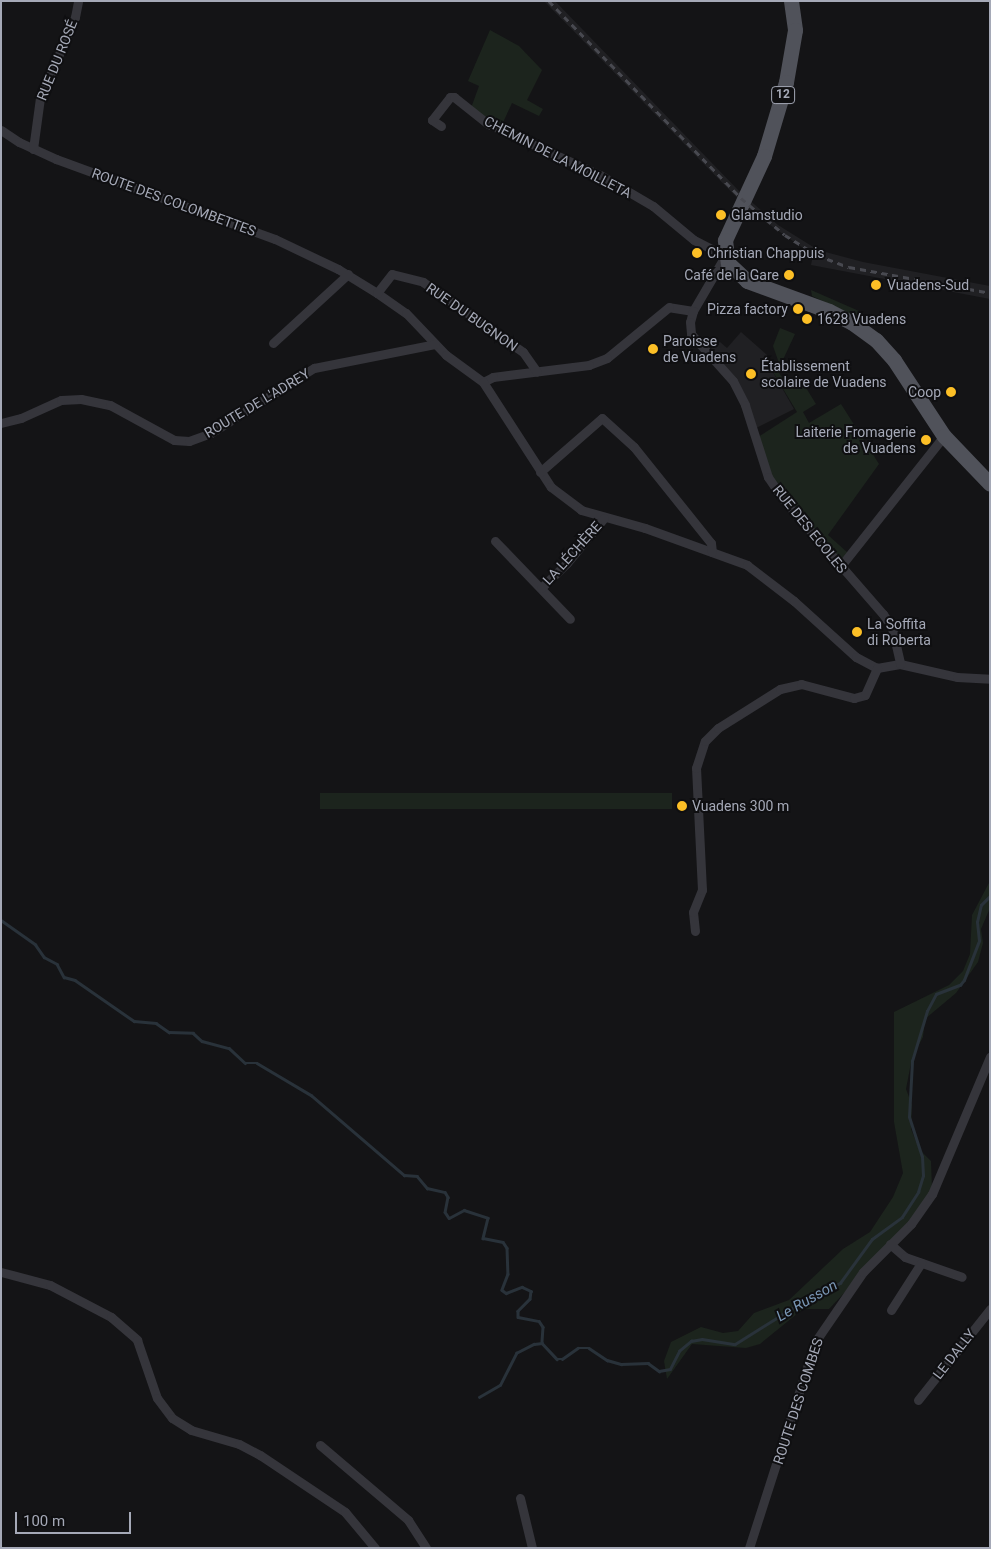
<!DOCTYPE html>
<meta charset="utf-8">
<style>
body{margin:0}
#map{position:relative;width:991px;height:1549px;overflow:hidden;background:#141416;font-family:Roboto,sans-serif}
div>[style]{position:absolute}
.built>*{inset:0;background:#202023}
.green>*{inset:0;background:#1c241d;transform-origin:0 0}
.stream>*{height:2.5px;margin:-1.25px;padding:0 1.25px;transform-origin:1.25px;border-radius:1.25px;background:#29323a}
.street>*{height:9px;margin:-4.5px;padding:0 4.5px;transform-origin:4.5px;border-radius:4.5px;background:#35353b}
.primary>*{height:15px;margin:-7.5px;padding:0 7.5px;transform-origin:7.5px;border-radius:7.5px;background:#50525a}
.rail>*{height:2.5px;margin-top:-1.25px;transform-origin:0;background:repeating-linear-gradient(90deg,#484950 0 6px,transparent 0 11px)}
.dots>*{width:14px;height:14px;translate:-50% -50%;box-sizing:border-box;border:2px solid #0f0f11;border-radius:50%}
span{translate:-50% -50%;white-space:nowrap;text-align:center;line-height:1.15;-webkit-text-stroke:4px #0f0f11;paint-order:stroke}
.shield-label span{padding:1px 4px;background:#0f0f11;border:1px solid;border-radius:4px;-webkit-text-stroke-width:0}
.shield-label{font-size:12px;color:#a5a9b7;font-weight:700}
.street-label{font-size:14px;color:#a5a9b7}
.poi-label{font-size:14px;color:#a5a9b7}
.left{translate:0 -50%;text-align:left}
.right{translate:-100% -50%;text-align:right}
.water-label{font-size:15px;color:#7996b4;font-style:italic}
.frame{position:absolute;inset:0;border:2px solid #a5a9b7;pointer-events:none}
.scale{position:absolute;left:15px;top:1512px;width:116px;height:22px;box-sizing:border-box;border:2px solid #a5a9b7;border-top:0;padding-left:6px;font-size:15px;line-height:18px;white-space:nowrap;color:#a5a9b7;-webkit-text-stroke:4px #0f0f11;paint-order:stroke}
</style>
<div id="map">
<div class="built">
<div style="clip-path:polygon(544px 1px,555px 1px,739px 191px,778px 225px,818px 250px,863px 262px,990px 286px,990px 299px,811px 265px,813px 255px,750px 211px)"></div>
<div style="clip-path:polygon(741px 332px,767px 355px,770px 367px,794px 409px,754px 429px,733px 381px,711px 348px,720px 342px,727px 348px)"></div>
</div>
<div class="green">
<div style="clip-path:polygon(490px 30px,519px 46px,542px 70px,527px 100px,543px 109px,539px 116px,512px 103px,501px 127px,471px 108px,479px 86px,468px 81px)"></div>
<div style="clip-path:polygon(811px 290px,859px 311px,863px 313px,857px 317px,812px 296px)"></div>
<div style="clip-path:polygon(780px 328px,795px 334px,780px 366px,773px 346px)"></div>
<div style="clip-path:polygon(774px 365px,787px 385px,800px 378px,816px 404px,803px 412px,809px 423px,841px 404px,879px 464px,828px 535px,848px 553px,839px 561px,775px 483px,758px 437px,797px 412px,770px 367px)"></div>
<div style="left:672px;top:793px;width:16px;height:352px;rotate:90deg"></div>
<div style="clip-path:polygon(990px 881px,990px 908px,981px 929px,983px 943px,978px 962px,956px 993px,925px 1019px,923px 1037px,912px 1058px,906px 1089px,912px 1105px,911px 1129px,919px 1149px,931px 1161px,932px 1189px,911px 1222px,829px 1309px,803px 1309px,760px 1344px,746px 1348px,692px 1344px,667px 1379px,664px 1361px,671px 1342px,701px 1327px,723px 1333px,738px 1331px,754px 1313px,789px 1300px,843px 1249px,870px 1232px,893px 1197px,903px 1173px,894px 1122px,894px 1012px,949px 985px,963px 971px,970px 954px,972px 915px)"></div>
</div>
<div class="stream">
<div style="left:1px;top:920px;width:42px;rotate:35.2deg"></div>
<div style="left:35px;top:944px;width:16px;rotate:55deg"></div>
<div style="left:44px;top:957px;width:15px;rotate:28deg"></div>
<div style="left:57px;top:964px;width:15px;rotate:62deg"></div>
<div style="left:64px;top:977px;width:11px;rotate:15deg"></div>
<div style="left:75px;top:980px;width:72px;rotate:34.8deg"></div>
<div style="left:134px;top:1021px;width:22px;rotate:5deg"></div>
<div style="left:156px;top:1023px;width:16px;rotate:35deg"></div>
<div style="left:169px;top:1032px;width:24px;rotate:2deg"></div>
<div style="left:193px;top:1033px;width:12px;rotate:42deg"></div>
<div style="left:202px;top:1041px;width:28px;rotate:15deg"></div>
<div style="left:229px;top:1048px;width:22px;rotate:43deg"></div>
<div style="left:245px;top:1063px;width:12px"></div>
<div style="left:257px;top:1063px;width:63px;rotate:30.7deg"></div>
<div style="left:311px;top:1095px;width:123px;rotate:40.7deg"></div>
<div style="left:404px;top:1175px;width:13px;rotate:4deg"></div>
<div style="left:417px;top:1176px;width:16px;rotate:50deg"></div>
<div style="left:427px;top:1188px;width:18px;rotate:13deg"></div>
<div style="left:445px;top:1192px;width:6px;rotate:59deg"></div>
<div style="left:448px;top:1197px;width:15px;rotate:101deg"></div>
<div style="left:445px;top:1212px;width:7px;rotate:56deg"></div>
<div style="left:449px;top:1218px;width:17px;rotate:-28deg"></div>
<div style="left:464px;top:1210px;width:25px;rotate:18deg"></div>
<div style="left:488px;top:1218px;width:21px;rotate:104deg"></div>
<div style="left:483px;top:1238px;width:20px;rotate:11deg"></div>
<div style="left:503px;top:1242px;width:7px;rotate:56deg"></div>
<div style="left:507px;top:1248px;width:26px;rotate:88deg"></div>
<div style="left:508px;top:1274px;width:17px;rotate:111deg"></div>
<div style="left:502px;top:1290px;width:5px;rotate:37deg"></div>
<div style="left:506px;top:1293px;width:17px;rotate:-21deg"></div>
<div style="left:522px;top:1287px;width:10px;rotate:24deg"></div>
<div style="left:531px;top:1291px;width:8px;rotate:97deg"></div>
<div style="left:530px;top:1299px;width:17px;rotate:135deg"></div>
<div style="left:518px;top:1311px;width:6px;rotate:90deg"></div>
<div style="left:518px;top:1317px;width:21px;rotate:11deg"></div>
<div style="left:539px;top:1321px;width:7px;rotate:56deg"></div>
<div style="left:543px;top:1327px;width:16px;rotate:94deg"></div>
<div style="left:479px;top:1397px;width:24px;rotate:-30deg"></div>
<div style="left:500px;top:1385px;width:36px;rotate:-63deg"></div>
<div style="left:516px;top:1353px;width:20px;rotate:-27deg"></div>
<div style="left:534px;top:1344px;width:8px;rotate:-7deg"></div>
<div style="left:542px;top:1343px;width:22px;rotate:47deg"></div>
<div style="left:557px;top:1359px;width:5px"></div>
<div style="left:562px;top:1359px;width:19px;rotate:-35deg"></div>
<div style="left:578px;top:1348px;width:11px"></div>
<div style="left:589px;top:1348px;width:22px;rotate:34deg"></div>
<div style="left:607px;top:1360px;width:15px;rotate:16deg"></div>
<div style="left:621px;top:1364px;width:27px;rotate:-2deg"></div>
<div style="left:648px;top:1363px;width:14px;rotate:36deg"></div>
<div style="left:659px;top:1371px;width:11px;rotate:-10deg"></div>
<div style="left:670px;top:1369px;width:20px;rotate:-63deg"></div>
<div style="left:679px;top:1351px;width:16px;rotate:-40deg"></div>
<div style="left:691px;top:1341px;width:11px;rotate:-10deg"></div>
<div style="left:702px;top:1339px;width:33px;rotate:9deg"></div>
<div style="left:735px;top:1344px;width:85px;rotate:-32deg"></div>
<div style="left:807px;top:1299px;width:37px;rotate:-26deg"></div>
<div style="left:840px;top:1283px;width:54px;rotate:-54deg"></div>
<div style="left:872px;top:1239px;width:37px;rotate:-36deg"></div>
<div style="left:902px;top:1217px;width:30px;rotate:-57deg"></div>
<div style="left:918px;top:1192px;width:17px;rotate:-73deg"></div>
<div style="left:923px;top:1176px;width:19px;rotate:-93deg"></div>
<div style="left:922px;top:1157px;width:42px;rotate:-108deg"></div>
<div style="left:909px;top:1117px;width:56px;rotate:-86.9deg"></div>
<div style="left:912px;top:1061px;width:52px;rotate:-73.3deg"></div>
<div style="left:927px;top:1011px;width:19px;rotate:-62deg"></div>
<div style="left:936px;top:994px;width:26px;rotate:-21deg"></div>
<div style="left:960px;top:985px;width:6px;rotate:-51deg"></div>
<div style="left:964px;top:980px;width:42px;rotate:-69deg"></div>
<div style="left:979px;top:941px;width:19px;rotate:-96deg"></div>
<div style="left:977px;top:922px;width:17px;rotate:-77deg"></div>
<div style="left:981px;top:905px;width:13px;rotate:-45deg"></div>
</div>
<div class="street">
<div style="left:441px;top:126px;width:11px;rotate:-146deg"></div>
<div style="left:432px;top:120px;width:29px;rotate:-52deg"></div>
<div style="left:450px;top:97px;width:4px"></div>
<div style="left:454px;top:97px;width:43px;rotate:38.5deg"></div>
<div style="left:488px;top:124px;width:123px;rotate:24.5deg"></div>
<div style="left:600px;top:175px;width:61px;rotate:30.3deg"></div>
<div style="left:653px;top:206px;width:53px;rotate:39.7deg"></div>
<div style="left:694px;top:240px;width:35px;rotate:27deg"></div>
<div style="left:725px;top:256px;width:64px;rotate:120.2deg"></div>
<div style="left:693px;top:311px;width:24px;rotate:-171deg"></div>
<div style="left:669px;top:307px;width:80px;rotate:140.6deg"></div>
<div style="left:607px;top:358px;width:19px;rotate:159deg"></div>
<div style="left:589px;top:365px;width:97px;rotate:172.9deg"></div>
<div style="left:493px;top:377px;width:11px;rotate:153deg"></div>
<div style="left:1px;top:130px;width:22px;rotate:34deg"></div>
<div style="left:19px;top:142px;width:41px;rotate:24.7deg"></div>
<div style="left:56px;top:159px;width:233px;rotate:20.1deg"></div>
<div style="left:275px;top:239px;width:70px;rotate:25.5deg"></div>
<div style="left:338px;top:269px;width:46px;rotate:31.6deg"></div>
<div style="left:377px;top:293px;width:35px;rotate:35deg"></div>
<div style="left:406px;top:313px;width:58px;rotate:46.4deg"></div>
<div style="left:446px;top:355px;width:46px;rotate:36.1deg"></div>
<div style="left:483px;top:382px;width:125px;rotate:57.1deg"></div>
<div style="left:551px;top:487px;width:38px;rotate:37deg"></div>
<div style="left:581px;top:510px;width:66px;rotate:15.7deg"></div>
<div style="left:645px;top:528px;width:109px;rotate:19.9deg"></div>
<div style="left:747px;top:565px;width:59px;rotate:37.5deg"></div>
<div style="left:794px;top:601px;width:84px;rotate:42.1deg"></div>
<div style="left:856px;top:657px;width:24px;rotate:28deg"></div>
<div style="left:877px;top:668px;width:23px;rotate:-10deg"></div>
<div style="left:900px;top:664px;width:58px;rotate:12.8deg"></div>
<div style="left:957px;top:677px;width:33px;rotate:3deg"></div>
<div style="left:33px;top:149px;width:51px;rotate:-82.2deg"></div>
<div style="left:40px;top:98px;width:88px;rotate:-66.6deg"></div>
<div style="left:75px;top:17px;width:16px;rotate:-79deg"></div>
<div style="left:377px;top:293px;width:24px;rotate:-52deg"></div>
<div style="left:392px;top:274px;width:32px;rotate:14deg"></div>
<div style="left:423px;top:282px;width:122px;rotate:35deg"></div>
<div style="left:523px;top:352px;width:24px;rotate:55deg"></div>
<div style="left:693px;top:311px;width:11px;rotate:105deg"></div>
<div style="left:690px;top:322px;width:12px;rotate:85deg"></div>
<div style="left:691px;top:334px;width:63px;rotate:48.2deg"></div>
<div style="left:733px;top:381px;width:27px;rotate:63deg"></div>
<div style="left:745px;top:405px;width:76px;rotate:72.3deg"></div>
<div style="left:768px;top:477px;width:25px;rotate:56deg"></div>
<div style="left:782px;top:498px;width:154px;rotate:49deg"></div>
<div style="left:883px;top:614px;width:17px;rotate:57deg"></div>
<div style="left:892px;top:628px;width:37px;rotate:77deg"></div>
<div style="left:273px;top:343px;width:102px;rotate:-42.6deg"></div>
<div style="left:1px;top:423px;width:21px;rotate:-14deg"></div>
<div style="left:21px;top:418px;width:44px;rotate:-24.2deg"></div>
<div style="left:61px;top:400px;width:20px;rotate:-3deg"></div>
<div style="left:81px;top:399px;width:30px;rotate:12deg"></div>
<div style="left:110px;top:405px;width:73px;rotate:28.7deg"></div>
<div style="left:174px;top:440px;width:15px;rotate:4deg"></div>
<div style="left:189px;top:441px;width:23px;rotate:-20deg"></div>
<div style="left:211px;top:433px;width:122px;rotate:-32.3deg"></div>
<div style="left:314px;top:368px;width:123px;rotate:-11.2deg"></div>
<div style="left:540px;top:472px;width:82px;rotate:-41.1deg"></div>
<div style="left:602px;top:418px;width:43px;rotate:42.2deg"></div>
<div style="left:634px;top:447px;width:123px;rotate:51.3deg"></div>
<div style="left:711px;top:543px;width:9px;rotate:84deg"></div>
<div style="left:495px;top:541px;width:108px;rotate:46.1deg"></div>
<div style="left:840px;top:567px;width:167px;rotate:-51.6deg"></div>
<div style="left:541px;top:588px;width:36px;rotate:-44deg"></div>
<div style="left:567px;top:563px;width:58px;rotate:-50.6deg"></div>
<div style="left:695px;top:931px;width:19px;rotate:-96deg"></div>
<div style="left:693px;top:912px;width:24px;rotate:-68deg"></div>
<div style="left:702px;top:890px;width:122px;rotate:-92.8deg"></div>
<div style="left:696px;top:768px;width:28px;rotate:-72deg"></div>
<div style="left:705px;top:741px;width:18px;rotate:-45deg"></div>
<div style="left:718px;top:728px;width:73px;rotate:-32.2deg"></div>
<div style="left:780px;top:689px;width:22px;rotate:-13deg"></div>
<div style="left:801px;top:684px;width:55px;rotate:14.8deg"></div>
<div style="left:854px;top:698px;width:11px;rotate:-15deg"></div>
<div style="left:865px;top:695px;width:30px;rotate:-66deg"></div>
<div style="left:890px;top:1244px;width:20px;rotate:41deg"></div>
<div style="left:905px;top:1257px;width:60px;rotate:19.3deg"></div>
<div style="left:1px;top:1272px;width:51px;rotate:14.9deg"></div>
<div style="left:50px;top:1285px;width:69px;rotate:27.7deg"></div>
<div style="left:111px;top:1317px;width:35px;rotate:41deg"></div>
<div style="left:137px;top:1340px;width:61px;rotate:71deg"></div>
<div style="left:157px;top:1398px;width:25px;rotate:53deg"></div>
<div style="left:172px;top:1418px;width:22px;rotate:32deg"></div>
<div style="left:191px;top:1430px;width:50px;rotate:16.3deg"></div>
<div style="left:239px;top:1444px;width:24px;rotate:28deg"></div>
<div style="left:260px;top:1455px;width:102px;rotate:33.8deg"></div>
<div style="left:345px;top:1512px;width:47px;rotate:50.2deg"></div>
<div style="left:891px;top:1310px;width:56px;rotate:-57.4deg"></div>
<div style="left:918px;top:1400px;width:116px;rotate:-51.6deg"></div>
<div style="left:320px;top:1445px;width:116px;rotate:40.4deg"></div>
<div style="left:408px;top:1520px;width:33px;rotate:57deg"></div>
<div style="left:520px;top:1498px;width:51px;rotate:76.5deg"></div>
<div style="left:749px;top:1548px;width:216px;rotate:-72.2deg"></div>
<div style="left:815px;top:1342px;width:85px;rotate:-55.6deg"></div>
<div style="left:863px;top:1272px;width:68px;rotate:-45deg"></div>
<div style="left:911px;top:1224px;width:37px;rotate:-55deg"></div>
<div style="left:932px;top:1194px;width:149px;rotate:-67.1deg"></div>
</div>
<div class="primary">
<div style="left:791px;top:1px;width:29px;rotate:82deg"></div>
<div style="left:795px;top:30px;width:53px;rotate:99.8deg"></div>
<div style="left:786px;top:82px;width:77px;rotate:106.6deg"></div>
<div style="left:764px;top:156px;width:93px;rotate:114.9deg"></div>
<div style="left:725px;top:240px;width:23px;rotate:83deg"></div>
<div style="left:728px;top:263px;width:26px;rotate:43deg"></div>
<div style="left:747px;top:281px;width:87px;rotate:20.1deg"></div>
<div style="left:829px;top:311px;width:25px;rotate:27deg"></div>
<div style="left:851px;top:322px;width:31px;rotate:36deg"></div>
<div style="left:876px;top:340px;width:27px;rotate:48deg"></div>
<div style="left:894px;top:360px;width:91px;rotate:56.7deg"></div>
<div style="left:944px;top:436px;width:66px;rotate:46.2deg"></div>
</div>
<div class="rail">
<div style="left:549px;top:1px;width:275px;rotate:45.7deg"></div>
<div style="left:741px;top:198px;width:57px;rotate:40.1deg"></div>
<div style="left:785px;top:235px;width:38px;rotate:32deg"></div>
<div style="left:817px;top:255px;width:34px;rotate:21deg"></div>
<div style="left:849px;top:267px;width:143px;rotate:10.4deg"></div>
</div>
<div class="dots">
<div style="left:721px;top:215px;background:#fcbf26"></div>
<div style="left:697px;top:253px;background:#fcbf26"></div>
<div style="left:789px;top:275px;background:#fcbf26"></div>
<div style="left:876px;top:285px;background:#fcbf26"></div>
<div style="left:798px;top:309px;background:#fcbf26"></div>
<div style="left:807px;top:319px;background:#fcbf26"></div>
<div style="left:653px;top:349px;background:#fcbf26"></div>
<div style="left:751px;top:374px;background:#fcbf26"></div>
<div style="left:951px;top:392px;background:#fcbf26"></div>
<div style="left:926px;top:440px;background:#fcbf26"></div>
<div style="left:857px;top:632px;background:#fcbf26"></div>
<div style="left:682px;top:806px;background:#fcbf26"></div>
</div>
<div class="shield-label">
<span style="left:783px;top:95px">12</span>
</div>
<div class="street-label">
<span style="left:57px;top:60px;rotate:-68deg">RUE DU ROSÉ</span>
<span style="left:558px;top:157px;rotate:27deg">CHEMIN DE LA MOILLETA</span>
<span style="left:174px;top:202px;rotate:20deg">ROUTE DES COLOMBETTES</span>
<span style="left:472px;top:317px;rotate:35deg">RUE DU BUGNON</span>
<span style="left:257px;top:403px;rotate:-31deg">ROUTE DE L'ADREY</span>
<span style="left:810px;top:529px;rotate:51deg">RUE DES ECOLES</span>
<span style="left:572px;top:553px;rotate:-48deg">LA LÉCHÈRE</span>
<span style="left:954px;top:1354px;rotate:-52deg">LE DALLY</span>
<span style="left:798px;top:1401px;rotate:-72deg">ROUTE DES COMBES</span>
</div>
<div class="poi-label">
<span class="left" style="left:731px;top:215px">Glamstudio</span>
<span class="left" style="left:707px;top:253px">Christian Chappuis</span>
<span class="right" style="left:779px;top:275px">Café de la Gare</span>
<span class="left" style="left:887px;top:285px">Vuadens-Sud</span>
<span class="right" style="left:788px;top:309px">Pizza factory</span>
<span class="left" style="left:817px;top:319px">1628 Vuadens</span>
<span class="left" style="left:663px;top:349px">Paroisse<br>de Vuadens</span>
<span class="left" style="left:761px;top:374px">Établissement<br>scolaire de Vuadens</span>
<span class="right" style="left:941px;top:392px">Coop</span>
<span class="right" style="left:916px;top:440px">Laiterie Fromagerie<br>de Vuadens</span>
<span class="left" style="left:867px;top:632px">La Soffita<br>di Roberta</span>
<span class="left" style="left:692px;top:806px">Vuadens 300 m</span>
</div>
<div class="water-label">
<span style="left:807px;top:1301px;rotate:-30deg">Le Russon</span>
</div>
<div class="frame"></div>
<div class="scale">100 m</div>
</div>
